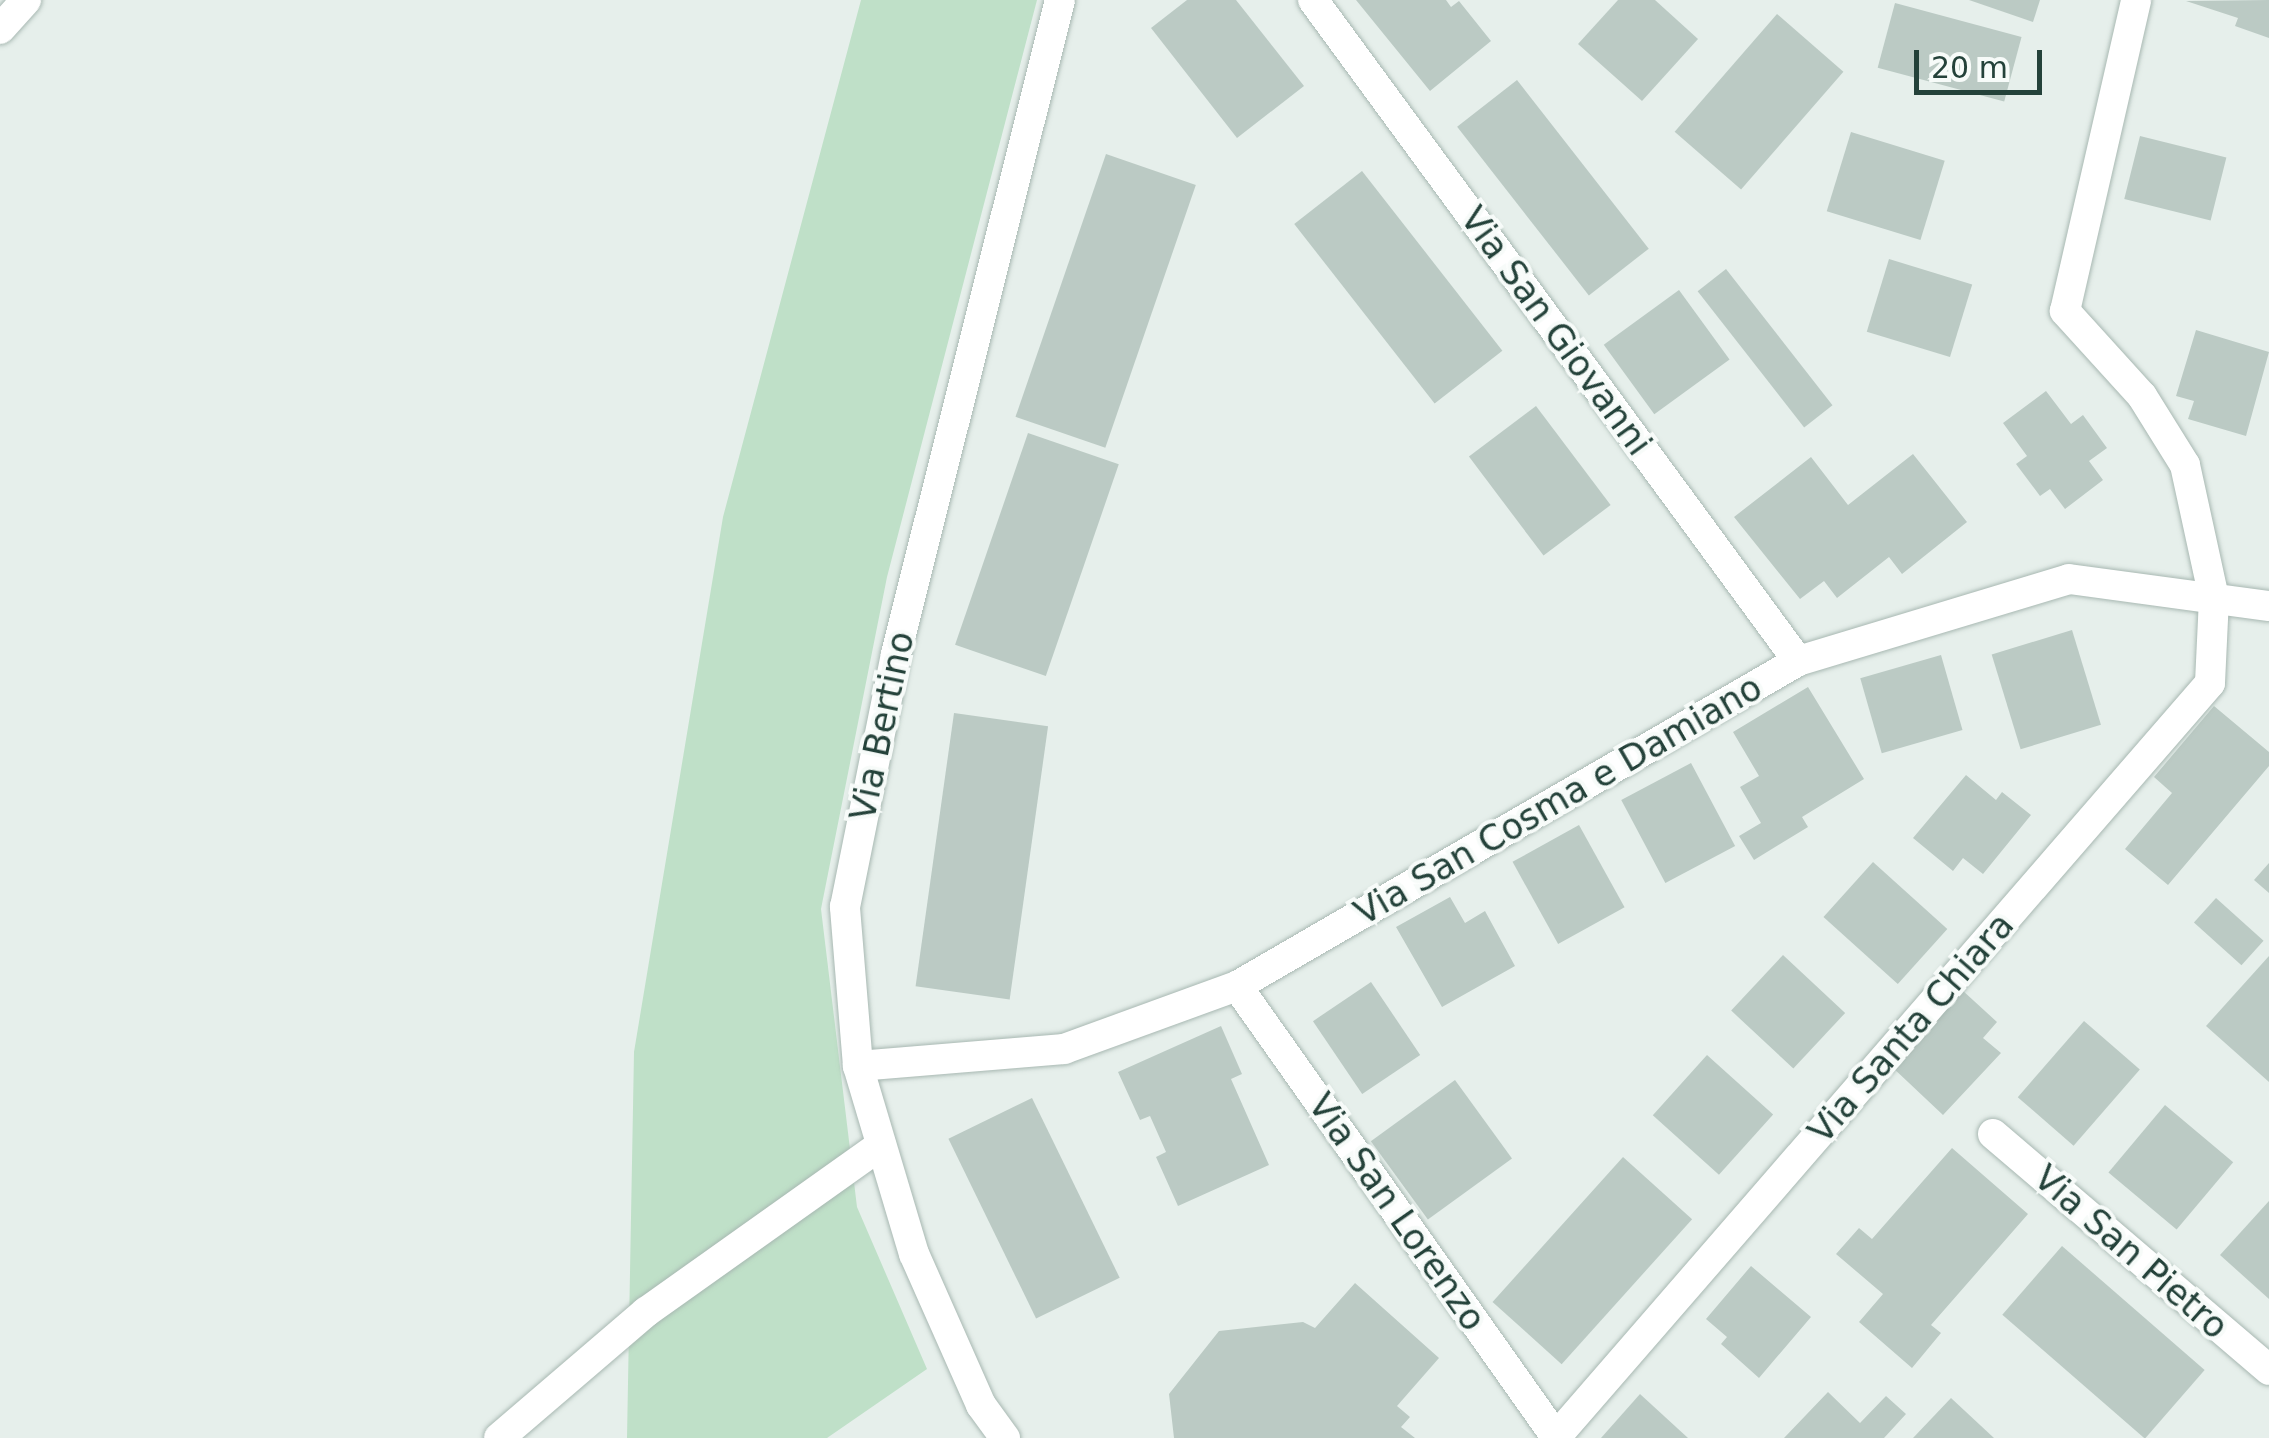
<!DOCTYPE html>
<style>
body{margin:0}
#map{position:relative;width:2269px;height:1438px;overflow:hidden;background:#e6efeb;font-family:"DejaVu Sans",sans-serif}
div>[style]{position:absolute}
.green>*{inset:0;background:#bfe0c8}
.building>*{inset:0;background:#bbcac4;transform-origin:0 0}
.roads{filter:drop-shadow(0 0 2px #a8b8b2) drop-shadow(0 0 2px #a8b8b2)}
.minor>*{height:30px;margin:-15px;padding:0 15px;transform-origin:15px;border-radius:15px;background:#fff}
span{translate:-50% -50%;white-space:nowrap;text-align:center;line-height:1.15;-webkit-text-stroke:8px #f7fbf9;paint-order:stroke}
.street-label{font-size:35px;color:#24423a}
.scale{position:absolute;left:1914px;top:50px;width:128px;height:45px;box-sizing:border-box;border:5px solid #24423a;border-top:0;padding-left:12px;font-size:30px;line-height:35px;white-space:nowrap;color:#24423a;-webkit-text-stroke:8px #f7fbf9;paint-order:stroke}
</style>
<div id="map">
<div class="green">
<div style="clip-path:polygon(861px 0,1037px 0,887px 577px,821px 909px,857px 1207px,927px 1369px,827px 1438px,627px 1438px,634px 1052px,723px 517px)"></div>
</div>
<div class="building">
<div style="clip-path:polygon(1187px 0,1236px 0,1304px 86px,1237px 138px,1151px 28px)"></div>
<div style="clip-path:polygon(1356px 0,1446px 0,1451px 7px,1459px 1px,1491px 41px,1430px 91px)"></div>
<div style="clip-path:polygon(1618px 0,1655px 0,1698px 39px,1642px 101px,1578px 44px)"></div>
<div style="clip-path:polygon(1969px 0,2040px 0,2033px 22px)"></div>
<div style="clip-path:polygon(2269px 0,2269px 38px,2235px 26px,2238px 18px,2186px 1px)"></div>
<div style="left:1895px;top:3px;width:131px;height:67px;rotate:15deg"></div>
<div style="left:1777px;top:14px;width:88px;height:156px;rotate:41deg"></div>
<div style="left:1517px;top:80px;width:214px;height:76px;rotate:52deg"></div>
<div style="left:1851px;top:132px;width:98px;height:83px;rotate:17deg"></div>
<div style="left:2140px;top:136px;width:89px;height:65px;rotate:14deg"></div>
<div style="left:1106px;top:154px;width:95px;height:278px;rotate:19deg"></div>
<div style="left:1362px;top:171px;width:228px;height:86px;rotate:52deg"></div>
<div style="left:1889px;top:259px;width:87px;height:76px;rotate:17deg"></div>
<div style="left:1726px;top:269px;width:173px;height:36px;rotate:52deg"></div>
<div style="left:1679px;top:290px;width:86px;height:93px;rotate:54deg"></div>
<div style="clip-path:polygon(2196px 330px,2269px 352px,2246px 436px,2188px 419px,2194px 401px,2176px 396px)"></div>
<div style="clip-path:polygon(2046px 391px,2071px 424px,2083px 415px,2107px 448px,2089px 461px,2103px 480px,2065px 509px,2050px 489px,2040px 496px,2016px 464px,2027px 456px,2003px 423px)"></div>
<div style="left:1536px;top:406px;width:124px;height:84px;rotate:53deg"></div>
<div style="left:1028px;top:433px;width:96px;height:224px;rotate:19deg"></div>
<div style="clip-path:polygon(1913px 454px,1967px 522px,1902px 574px,1889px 557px,1837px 598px,1824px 581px,1800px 599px,1734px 517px,1811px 457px,1848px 505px)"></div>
<div style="left:2072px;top:630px;width:99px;height:84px;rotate:73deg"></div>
<div style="left:1941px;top:655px;width:78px;height:84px;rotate:74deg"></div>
<div style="clip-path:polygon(1808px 687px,1864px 779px,1802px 817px,1808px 827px,1754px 860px,1739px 836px,1761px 823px,1740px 787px,1759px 776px,1733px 732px)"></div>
<div style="clip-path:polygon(2214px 706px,2269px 752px,2269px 766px,2168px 885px,2125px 849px,2172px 793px,2154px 777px)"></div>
<div style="left:954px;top:713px;width:95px;height:276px;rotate:8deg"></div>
<div style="left:1691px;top:763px;width:94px;height:79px;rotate:62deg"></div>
<div style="clip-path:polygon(1966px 775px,1996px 800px,2002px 792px,2031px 815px,1983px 874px,1963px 858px,1953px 871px,1913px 838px)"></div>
<div style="left:1579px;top:825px;width:94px;height:76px;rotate:61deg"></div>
<div style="left:1873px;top:862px;width:100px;height:74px;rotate:42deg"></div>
<div style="clip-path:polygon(2269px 863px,2269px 893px,2254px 880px)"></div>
<div style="clip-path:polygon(1450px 897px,1465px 923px,1485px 911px,1515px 966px,1442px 1007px,1396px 927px)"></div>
<div style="left:2216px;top:898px;width:64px;height:33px;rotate:42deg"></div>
<div style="left:1783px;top:955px;width:85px;height:76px;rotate:43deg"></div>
<div style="clip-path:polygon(2269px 956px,2269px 1082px,2206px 1026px)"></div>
<div style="left:1371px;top:982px;width:88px;height:70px;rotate:56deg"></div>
<div style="clip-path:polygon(1962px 990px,1997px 1022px,1983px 1038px,2001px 1053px,1943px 1115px,1891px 1066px)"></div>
<div style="left:2084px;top:1021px;width:74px;height:101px;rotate:41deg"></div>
<div style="clip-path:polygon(1221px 1026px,1242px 1074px,1231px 1079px,1269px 1165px,1178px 1206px,1156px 1157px,1166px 1152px,1150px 1116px,1140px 1120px,1118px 1072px)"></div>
<div style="left:1707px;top:1055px;width:89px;height:81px;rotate:42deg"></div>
<div style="left:1455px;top:1080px;width:97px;height:104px;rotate:54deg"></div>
<div style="left:1032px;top:1098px;width:200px;height:93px;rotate:64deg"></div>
<div style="left:2165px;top:1105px;width:89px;height:88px;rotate:40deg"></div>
<div style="clip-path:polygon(1952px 1148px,2028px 1214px,1931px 1325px,1941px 1333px,1912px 1368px,1859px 1322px,1883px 1294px,1836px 1254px,1859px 1228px,1872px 1239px)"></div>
<div style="left:1623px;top:1157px;width:93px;height:195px;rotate:42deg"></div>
<div style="clip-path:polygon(2269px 1201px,2269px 1299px,2220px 1255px)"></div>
<div style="left:2062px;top:1246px;width:189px;height:91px;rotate:41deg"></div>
<div style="clip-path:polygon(1751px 1266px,1811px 1317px,1759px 1378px,1721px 1344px,1727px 1337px,1706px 1319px)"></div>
<div style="clip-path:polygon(1355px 1283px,1439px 1358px,1397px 1406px,1410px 1417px,1401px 1427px,1415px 1438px,1174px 1438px,1169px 1394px,1219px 1331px,1303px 1322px,1315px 1328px)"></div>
<div style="clip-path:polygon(1828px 1392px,1860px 1423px,1886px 1396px,1906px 1414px,1884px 1438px,1784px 1438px)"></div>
<div style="clip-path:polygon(1640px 1394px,1688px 1438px,1601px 1438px)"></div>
<div style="clip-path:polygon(1951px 1398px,1994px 1438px,1913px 1438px)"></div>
</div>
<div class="roads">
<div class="minor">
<div style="left:1313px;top:0;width:820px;rotate:53.73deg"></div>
<div style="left:0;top:29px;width:39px;rotate:-48deg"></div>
<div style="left:1237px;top:986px;width:552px;rotate:54.73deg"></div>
<div style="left:1556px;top:1437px;width:998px;rotate:-49.06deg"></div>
<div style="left:2210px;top:683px;width:85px;rotate:-87.3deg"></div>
<div style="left:2214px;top:598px;width:136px;rotate:-102.3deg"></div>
<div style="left:2185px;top:465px;width:81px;rotate:-121.9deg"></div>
<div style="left:2142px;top:396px;width:115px;rotate:-132.2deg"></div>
<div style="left:2065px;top:311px;width:319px;rotate:-77.1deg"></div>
<div style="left:858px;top:1066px;width:207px;rotate:-4.7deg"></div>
<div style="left:1064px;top:1049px;width:184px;rotate:-20deg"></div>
<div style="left:1237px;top:986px;width:648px;rotate:-30.08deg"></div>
<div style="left:1798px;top:661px;width:283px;rotate:-16.8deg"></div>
<div style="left:2069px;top:579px;width:202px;rotate:7.7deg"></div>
<div style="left:1993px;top:1134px;width:363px;rotate:40.5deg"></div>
<div style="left:499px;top:1438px;width:194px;rotate:-40.6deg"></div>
<div style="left:646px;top:1312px;width:288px;rotate:-35.4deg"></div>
<div style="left:1005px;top:1438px;width:41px;rotate:-126deg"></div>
<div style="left:981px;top:1405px;width:165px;rotate:-113.9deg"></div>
<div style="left:914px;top:1254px;width:196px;rotate:-106.6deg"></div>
<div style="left:858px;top:1066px;width:160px;rotate:-94.7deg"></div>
<div style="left:845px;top:907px;width:258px;rotate:-78.6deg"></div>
<div style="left:896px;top:654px;width:674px;rotate:-75.92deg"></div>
</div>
</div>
<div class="street-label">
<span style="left:1556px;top:331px;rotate:54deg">Via San Giovanni</span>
<span style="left:882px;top:726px;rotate:-78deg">Via Bertino</span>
<span style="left:1558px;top:800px;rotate:-30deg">Via San Cosma e Damiano</span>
<span style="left:1911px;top:1028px;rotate:-49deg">Via Santa Chiara</span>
<span style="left:1397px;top:1212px;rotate:55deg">Via San Lorenzo</span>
<span style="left:2131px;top:1252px;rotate:41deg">Via San Pietro</span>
</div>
<div class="scale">20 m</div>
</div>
